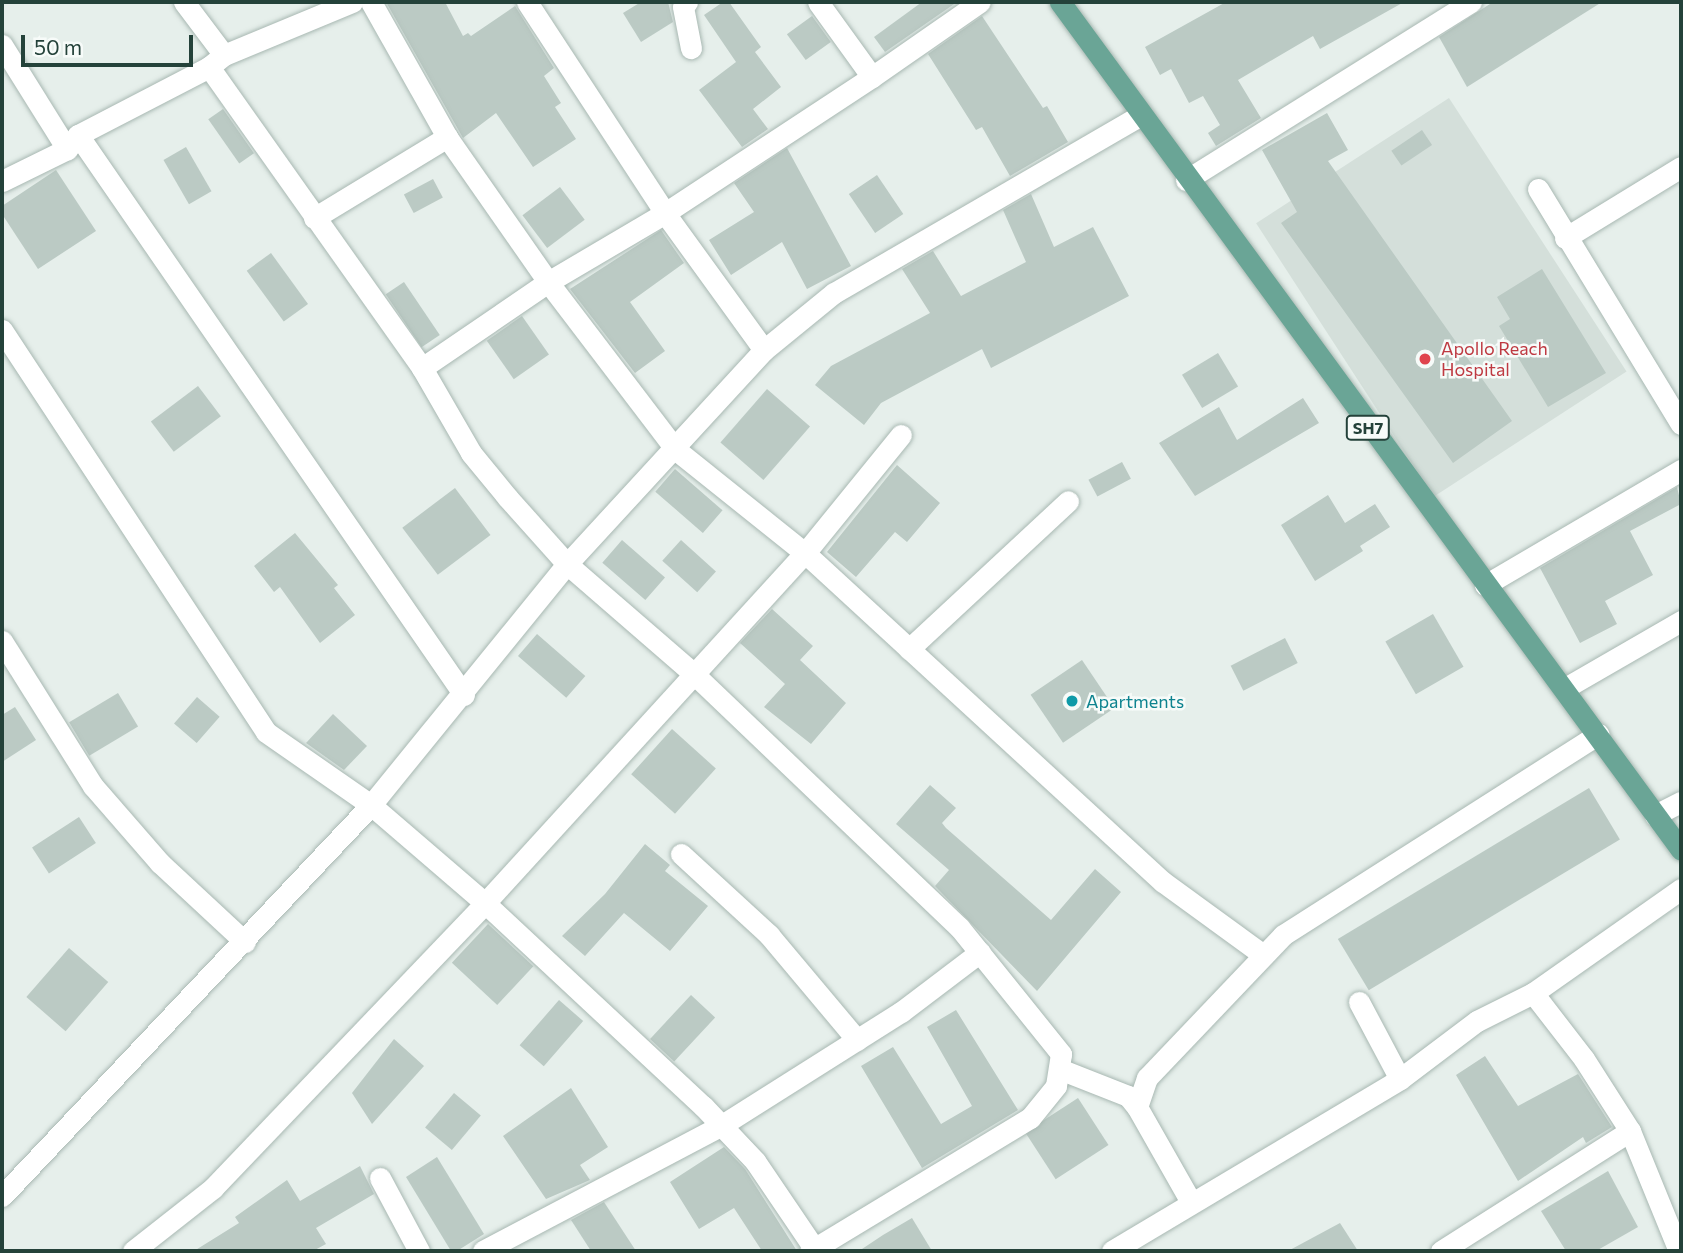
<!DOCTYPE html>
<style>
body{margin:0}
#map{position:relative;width:1683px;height:1253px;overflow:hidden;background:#e6efeb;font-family:Commissioner,sans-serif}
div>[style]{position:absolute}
.built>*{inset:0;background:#d4dfda;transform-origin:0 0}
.building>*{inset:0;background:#bbcac4;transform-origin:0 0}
.roads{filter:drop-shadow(0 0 2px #a8b8b2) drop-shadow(0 0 2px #a8b8b2)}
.minor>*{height:21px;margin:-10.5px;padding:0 10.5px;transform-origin:10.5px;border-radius:10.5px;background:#fff}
.major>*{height:21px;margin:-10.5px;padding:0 10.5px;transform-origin:10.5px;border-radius:10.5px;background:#6aa596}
.dots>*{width:19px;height:19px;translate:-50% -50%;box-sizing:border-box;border:4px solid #f7fbf9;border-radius:50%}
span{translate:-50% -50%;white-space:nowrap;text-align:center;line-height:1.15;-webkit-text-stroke:5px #f7fbf9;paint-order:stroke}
.shield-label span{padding:2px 5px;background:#f7fbf9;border:2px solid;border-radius:5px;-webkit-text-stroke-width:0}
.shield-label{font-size:16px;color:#24423a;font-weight:700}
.health-label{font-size:18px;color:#be3a42}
.left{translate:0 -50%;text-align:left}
.culture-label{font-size:18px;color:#0d838f}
.frame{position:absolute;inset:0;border:4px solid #24423a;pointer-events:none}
.scale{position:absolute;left:21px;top:35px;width:172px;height:32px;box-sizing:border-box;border:4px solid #24423a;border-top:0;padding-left:9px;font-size:21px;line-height:24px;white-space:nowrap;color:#24423a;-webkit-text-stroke:5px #f7fbf9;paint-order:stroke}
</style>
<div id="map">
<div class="built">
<div style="left:1449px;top:98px;width:326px;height:230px;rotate:57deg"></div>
</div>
<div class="building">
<div style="clip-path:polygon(386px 2px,445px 2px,463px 36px,468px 33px,471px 36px,515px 6px,554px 68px,544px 76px,561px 103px,555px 107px,576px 139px,533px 167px,496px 113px,463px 138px)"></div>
<div style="clip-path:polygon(641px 2px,668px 2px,673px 22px,641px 42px,623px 13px)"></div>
<div style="clip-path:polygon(723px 2px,729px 2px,761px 47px,755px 52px,781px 87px,753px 109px,768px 129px,742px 147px,699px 90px,736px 62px,704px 15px)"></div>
<div style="clip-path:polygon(922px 2px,957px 2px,885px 52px,874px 37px)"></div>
<div style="clip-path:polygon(1226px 2px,1404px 2px,1320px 49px,1313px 36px,1238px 80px,1261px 118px,1216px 146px,1208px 133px,1220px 125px,1203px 96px,1189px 103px,1171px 69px,1160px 75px,1145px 47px)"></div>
<div style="clip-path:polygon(1493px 2px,1602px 2px,1467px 87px,1439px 37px)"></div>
<div style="left:812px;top:16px;width:32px;height:31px;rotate:54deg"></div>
<div style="clip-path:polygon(982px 16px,1043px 108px,1047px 106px,1068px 142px,1010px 176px,982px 127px,976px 130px,928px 54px)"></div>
<div style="left:223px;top:109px;width:54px;height:18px;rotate:55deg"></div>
<div style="clip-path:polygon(1327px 113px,1348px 150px,1328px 161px,1512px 421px,1453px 463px,1281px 223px,1297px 212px,1262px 150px)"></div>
<div style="left:1422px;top:130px;width:18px;height:37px;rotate:56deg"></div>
<div style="left:186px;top:147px;width:51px;height:26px;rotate:60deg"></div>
<div style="clip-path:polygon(787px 148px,851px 266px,807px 289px,782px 242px,731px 275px,709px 240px,754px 212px,734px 183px)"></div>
<div style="clip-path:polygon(56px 170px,96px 231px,38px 269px,2px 214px,2px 206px)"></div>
<div style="left:877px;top:175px;width:47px;height:34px;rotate:56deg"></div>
<div style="left:433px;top:179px;width:21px;height:33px;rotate:62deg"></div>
<div style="left:560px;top:187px;width:41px;height:47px;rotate:53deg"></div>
<div style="clip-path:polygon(1031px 194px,1054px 247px,1093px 227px,1129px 296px,991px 368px,982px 349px,881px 403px,864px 425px,815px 385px,831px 366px,930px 313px,902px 269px,933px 251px,961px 296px,1026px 262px,1003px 210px)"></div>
<div style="clip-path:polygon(661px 230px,684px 263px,630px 302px,665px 351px,635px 373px,570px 289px)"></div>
<div style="left:271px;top:253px;width:63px;height:30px;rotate:54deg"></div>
<div style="clip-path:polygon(1542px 269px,1606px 373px,1548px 407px,1499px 326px,1510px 319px,1497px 297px)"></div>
<div style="left:404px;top:282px;width:64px;height:22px;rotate:56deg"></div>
<div style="left:522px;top:316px;width:47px;height:43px;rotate:55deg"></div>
<div style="left:1218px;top:353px;width:39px;height:42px;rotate:59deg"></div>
<div style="left:198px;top:386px;width:38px;height:59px;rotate:53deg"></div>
<div style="left:767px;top:389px;width:57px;height:71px;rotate:41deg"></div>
<div style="clip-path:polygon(1303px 398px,1319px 423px,1195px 496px,1159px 443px,1219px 407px,1237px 440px)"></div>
<div style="left:1122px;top:462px;width:19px;height:38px;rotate:62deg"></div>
<div style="clip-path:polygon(897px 465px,940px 503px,907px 542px,895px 532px,856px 577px,827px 552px)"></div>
<div style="left:675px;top:469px;width:63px;height:30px;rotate:41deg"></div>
<div style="clip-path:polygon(1677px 487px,1681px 504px,1630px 531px,1653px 575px,1605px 601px,1617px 624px,1580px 643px,1540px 568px)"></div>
<div style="left:455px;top:488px;width:59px;height:66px;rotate:53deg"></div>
<div style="clip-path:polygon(1328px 495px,1345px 523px,1375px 504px,1390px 527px,1360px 546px,1363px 551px,1315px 581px,1281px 525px)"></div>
<div style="clip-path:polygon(295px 533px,338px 585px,334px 588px,355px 615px,320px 643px,280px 587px,274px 592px,254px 566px)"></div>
<div style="left:622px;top:540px;width:57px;height:30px;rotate:41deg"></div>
<div style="left:681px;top:540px;width:47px;height:28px;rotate:42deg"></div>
<div style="clip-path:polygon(772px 609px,813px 646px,800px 660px,846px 703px,811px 744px,764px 707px,785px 684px,740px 643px)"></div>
<div style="left:1433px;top:614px;width:61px;height:55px;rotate:60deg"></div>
<div style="left:537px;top:634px;width:64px;height:29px;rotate:41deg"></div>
<div style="left:1285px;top:638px;width:28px;height:61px;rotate:63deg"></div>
<div style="left:1082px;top:660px;width:58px;height:62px;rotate:56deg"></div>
<div style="left:118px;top:693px;width:39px;height:57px;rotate:59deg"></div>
<div style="left:197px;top:697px;width:30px;height:35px;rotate:41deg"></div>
<div style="clip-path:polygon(15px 707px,36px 740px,2px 762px,2px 715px)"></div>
<div style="clip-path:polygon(333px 714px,367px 746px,344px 770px,306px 743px)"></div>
<div style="left:672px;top:729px;width:59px;height:61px;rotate:42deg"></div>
<div style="clip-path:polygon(930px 785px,956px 808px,942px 823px,946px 828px,1051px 920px,1095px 869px,1121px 892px,1037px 991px,935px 886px,949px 870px,896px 824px)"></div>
<div style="left:1589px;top:788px;width:60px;height:293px;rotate:59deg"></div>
<div style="left:79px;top:817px;width:31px;height:56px;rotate:57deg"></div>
<div style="clip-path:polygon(645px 844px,670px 865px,665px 871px,708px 906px,670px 951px,624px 913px,585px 956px,562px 936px,605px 894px)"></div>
<div style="left:488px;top:924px;width:62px;height:53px;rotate:43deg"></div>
<div style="left:69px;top:948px;width:52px;height:65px;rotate:41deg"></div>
<div style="left:691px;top:995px;width:33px;height:60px;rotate:43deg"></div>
<div style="left:559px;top:1000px;width:32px;height:60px;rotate:41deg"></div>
<div style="clip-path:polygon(956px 1010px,1018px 1110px,922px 1168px,861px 1066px,893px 1047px,941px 1124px,972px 1106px,927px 1027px)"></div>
<div style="clip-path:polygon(394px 1039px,424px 1066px,372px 1124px,352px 1093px)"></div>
<div style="clip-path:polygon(1485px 1056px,1518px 1106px,1578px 1074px,1612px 1127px,1586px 1143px,1583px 1137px,1518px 1181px,1456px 1075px)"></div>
<div style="clip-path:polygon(571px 1088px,608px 1147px,580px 1165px,590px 1180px,546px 1199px,503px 1136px)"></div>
<div style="left:454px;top:1093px;width:35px;height:45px;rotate:40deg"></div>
<div style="left:1078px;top:1098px;width:56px;height:63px;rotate:57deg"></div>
<div style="clip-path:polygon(724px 1147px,745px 1169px,797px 1251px,762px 1251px,734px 1208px,699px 1229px,670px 1182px)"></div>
<div style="clip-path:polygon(437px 1157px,484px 1234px,457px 1251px,451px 1251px,406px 1177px)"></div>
<div style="clip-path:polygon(360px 1166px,374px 1194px,316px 1228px,326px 1244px,313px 1251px,194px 1251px,239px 1223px,235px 1217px,287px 1180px,300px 1201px)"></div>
<div style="clip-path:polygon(1608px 1171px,1638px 1227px,1596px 1251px,1566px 1251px,1541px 1211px)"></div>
<div style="clip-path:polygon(604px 1202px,636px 1251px,591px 1251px,571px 1220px)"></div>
<div style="clip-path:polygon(912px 1218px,932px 1251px,859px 1251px,883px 1235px)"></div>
<div style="clip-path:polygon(1340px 1223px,1358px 1251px,1288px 1251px)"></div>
</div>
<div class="roads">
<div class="minor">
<div style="left:184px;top:2px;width:66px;rotate:53deg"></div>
<div style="left:224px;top:55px;width:139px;rotate:-22.5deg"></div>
<div style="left:371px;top:2px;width:155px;rotate:60.6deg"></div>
<div style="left:447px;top:137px;width:177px;rotate:55.1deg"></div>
<div style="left:548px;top:282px;width:210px;rotate:52.7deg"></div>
<div style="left:675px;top:449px;width:166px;rotate:38.7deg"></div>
<div style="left:805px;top:553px;width:486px;rotate:42.6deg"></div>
<div style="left:1163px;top:882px;width:122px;rotate:36deg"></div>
<div style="left:687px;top:2px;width:6px;rotate:129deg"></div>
<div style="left:683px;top:7px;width:42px;rotate:79deg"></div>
<div style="left:2px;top:45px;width:123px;rotate:58deg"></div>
<div style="left:209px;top:67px;width:369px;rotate:54.7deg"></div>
<div style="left:422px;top:368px;width:98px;rotate:60deg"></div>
<div style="left:471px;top:453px;width:58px;rotate:50.6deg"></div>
<div style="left:508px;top:498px;width:89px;rotate:48.2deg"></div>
<div style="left:567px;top:564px;width:169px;rotate:40.9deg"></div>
<div style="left:695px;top:675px;width:365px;rotate:43.7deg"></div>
<div style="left:959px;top:927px;width:163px;rotate:51.2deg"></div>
<div style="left:1061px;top:1054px;width:32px;rotate:99deg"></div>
<div style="left:1056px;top:1086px;width:41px;rotate:129.1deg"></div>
<div style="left:1030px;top:1118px;width:257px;rotate:148.8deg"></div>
<div style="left:872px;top:77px;width:131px;rotate:-34.8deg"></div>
<div style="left:78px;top:135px;width:680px;rotate:55.42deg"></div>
<div style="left:1186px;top:180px;width:336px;rotate:-32deg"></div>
<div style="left:2px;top:181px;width:72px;rotate:-26.2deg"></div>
<div style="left:67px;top:149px;width:18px;rotate:-52deg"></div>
<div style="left:78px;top:135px;width:148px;rotate:-27.4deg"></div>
<div style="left:209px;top:67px;width:19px;rotate:-39deg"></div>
<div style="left:1538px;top:189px;width:275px;rotate:58.7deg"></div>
<div style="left:314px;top:218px;width:156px;rotate:-31.3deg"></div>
<div style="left:1565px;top:238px;width:136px;rotate:-31.5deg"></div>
<div style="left:2px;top:330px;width:481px;rotate:56.7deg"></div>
<div style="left:266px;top:732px;width:128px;rotate:34.8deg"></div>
<div style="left:371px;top:805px;width:150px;rotate:40.7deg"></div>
<div style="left:485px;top:903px;width:298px;rotate:43deg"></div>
<div style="left:703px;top:1106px;width:76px;rotate:46.6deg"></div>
<div style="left:755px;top:1161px;width:109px;rotate:55.9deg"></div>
<div style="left:764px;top:350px;width:90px;rotate:-39.2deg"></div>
<div style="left:834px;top:293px;width:355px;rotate:-30.1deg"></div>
<div style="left:422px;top:368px;width:153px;rotate:-34.3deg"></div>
<div style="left:548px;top:282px;width:136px;rotate:-30.5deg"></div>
<div style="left:665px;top:213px;width:248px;rotate:-33.3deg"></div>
<div style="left:872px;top:77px;width:92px;rotate:-125.8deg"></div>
<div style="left:1485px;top:585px;width:227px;rotate:-30.4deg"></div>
<div style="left:2px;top:641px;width:171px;rotate:57.9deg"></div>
<div style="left:93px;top:786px;width:102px;rotate:49deg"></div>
<div style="left:160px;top:863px;width:116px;rotate:42.9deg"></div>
<div style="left:909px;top:649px;width:217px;rotate:-42.9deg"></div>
<div style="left:1565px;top:688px;width:134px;rotate:-30deg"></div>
<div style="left:1655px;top:815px;width:29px;rotate:-27deg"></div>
<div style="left:681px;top:854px;width:120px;rotate:42.6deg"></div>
<div style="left:769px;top:935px;width:137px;rotate:50deg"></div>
<div style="left:1533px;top:993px;width:83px;rotate:52.3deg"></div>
<div style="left:1584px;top:1059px;width:85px;rotate:57.4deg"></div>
<div style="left:1630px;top:1131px;width:130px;rotate:67.8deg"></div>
<div style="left:1359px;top:1002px;width:87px;rotate:62deg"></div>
<div style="left:1062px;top:1070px;width:71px;rotate:21.5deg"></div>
<div style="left:1128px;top:1096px;width:14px;rotate:51deg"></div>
<div style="left:380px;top:1178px;width:83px;rotate:61.9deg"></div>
<div style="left:2px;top:1196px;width:538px;rotate:-46.66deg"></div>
<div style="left:371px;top:805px;width:311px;rotate:-50.9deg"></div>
<div style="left:567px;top:564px;width:291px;rotate:-47.4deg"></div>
<div style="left:764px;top:350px;width:169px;rotate:-125.9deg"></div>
<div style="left:665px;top:213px;width:252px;rotate:-123.2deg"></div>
<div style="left:1191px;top:1202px;width:109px;rotate:-119.6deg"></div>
<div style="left:1137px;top:1107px;width:31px;rotate:-71deg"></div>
<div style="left:1147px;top:1078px;width:197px;rotate:-46.4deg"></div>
<div style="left:1283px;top:935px;width:374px;rotate:-32.5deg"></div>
<div style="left:133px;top:1251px;width:102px;rotate:-38.2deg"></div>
<div style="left:213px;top:1188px;width:394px;rotate:-46.3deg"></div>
<div style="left:485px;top:903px;width:474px;rotate:-47.6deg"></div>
<div style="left:805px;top:553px;width:152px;rotate:-50.9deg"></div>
<div style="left:483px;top:1251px;width:270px;rotate:-27.8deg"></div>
<div style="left:722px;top:1125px;width:212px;rotate:-32.3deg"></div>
<div style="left:901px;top:1012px;width:99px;rotate:-37.2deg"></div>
<div style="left:1112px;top:1251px;width:335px;rotate:-30.8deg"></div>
<div style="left:1400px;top:1079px;width:96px;rotate:-37deg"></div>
<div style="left:1477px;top:1021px;width:63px;rotate:-26.6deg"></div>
<div style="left:1533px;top:993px;width:181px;rotate:-35.1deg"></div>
<div style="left:1441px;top:1251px;width:224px;rotate:-32.4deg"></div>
</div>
<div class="major">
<div style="left:1060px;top:2px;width:1051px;rotate:53.78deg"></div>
</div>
</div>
<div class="dots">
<div style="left:1425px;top:359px;background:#e0444e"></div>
<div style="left:1072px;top:701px;background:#0f9aa8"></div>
</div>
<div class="shield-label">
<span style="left:1368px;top:428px">SH7</span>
</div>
<div class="health-label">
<span class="left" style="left:1441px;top:359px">Apollo Reach<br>Hospital</span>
</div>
<div class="culture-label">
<span class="left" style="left:1086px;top:701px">Apartments</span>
</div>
<div class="frame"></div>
<div class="scale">50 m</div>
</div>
